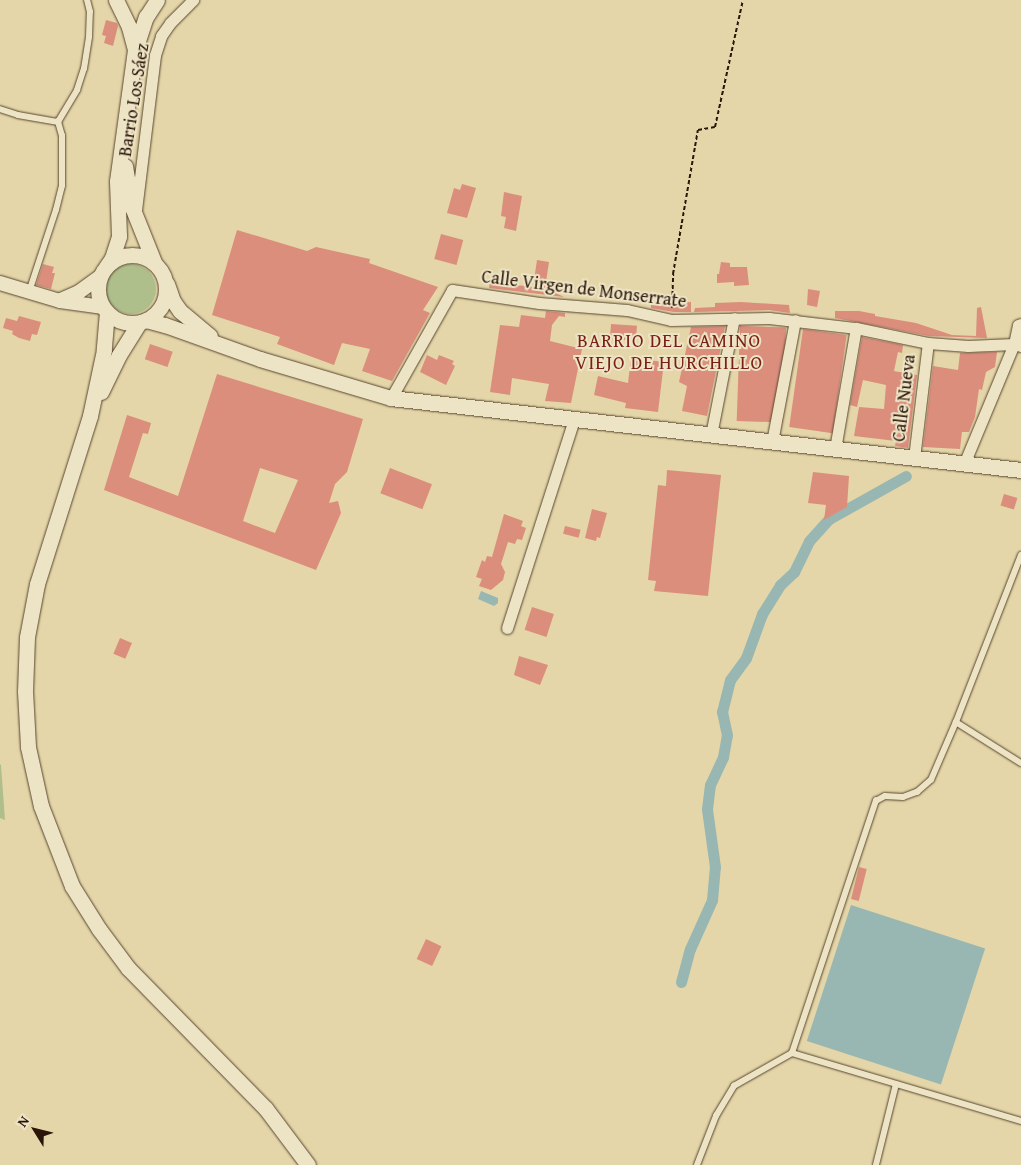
<!DOCTYPE html>
<meta charset="utf-8">
<style>
body{margin:0}
#map{position:relative;width:1021px;height:1165px;overflow:hidden;background:#e4d6a8;font-family:"Gentium Book Plus",serif}
div>[style]{position:absolute}
.green>*{inset:0;background:#afbf8b}
.round{border-radius:50%}
.water>*{inset:0;background:#99b7b2;transform-origin:0 0}
.canal>*{height:11px;margin:-5.5px;padding:0 5.5px;transform-origin:5.5px;border-radius:5.5px;background:#99b7b2}
.building>*{inset:0;background:#db8e7c;transform-origin:0 0}
.path>*{height:2px;margin-top:-1px;transform-origin:0;background:repeating-linear-gradient(90deg,#2a1508 0 4px,transparent 0 6.5px)}
.roads{filter:drop-shadow(0 0 1px #584530) drop-shadow(0 0 1px #584530)}
.service>*{height:5.5px;margin:-2.75px;padding:0 2.75px;transform-origin:2.75px;border-radius:2.75px;background:#ede4c6}
.minor>*{height:11px;margin:-5.5px;padding:0 5.5px;transform-origin:5.5px;border-radius:5.5px;background:#ede4c6}
.tertiary>*{height:14px;margin:-7px;padding:0 7px;transform-origin:7px;border-radius:7px;background:#ede4c6}
.secondary>*{height:15px;margin:-7.5px;padding:0 7.5px;transform-origin:7.5px;border-radius:7.5px;background:#ede4c6}
.secondary>.ring{margin:-7.5px;padding:0;box-sizing:content-box;background:none;border:15px solid #ede4c6;border-radius:50%}
span{translate:-50% -50%;white-space:nowrap;text-align:center;line-height:1.15;-webkit-text-stroke:4px #ede4c6;paint-order:stroke}
.street-label{font-size:18px;color:#2a1508}
.neighbourhood-label{font-size:19px;color:#7a1f14;letter-spacing:1px}
.north{position:absolute;left:10px;top:1105px;width:50px;height:50px;-webkit-text-stroke:4px #ede4c6;paint-order:stroke;rotate:306deg;font-size:14px;font-weight:700;line-height:20px;text-align:center;color:#2a1508}
.north::after{content:'';display:block;margin:auto;width:18px;height:22px;background:#2a1508;clip-path:polygon(50% 0,100% 100%,50% 72%,0 100%)}
</style>
<div id="map">
<div class="green">
<div class="round" style="left:106px;top:264px;width:50px;height:50px"></div>
<div style="clip-path:polygon(0 764px,1px 765px,5px 820px,0 818px)"></div>
</div>
<div class="water">
<div style="clip-path:polygon(481px 591px,498px 598px,498px 603px,494px 606px,478px 599px)"></div>
<div style="left:851px;top:905px;width:141px;height:143px;rotate:18deg"></div>
</div>
<div class="canal">
<div style="left:681px;top:982px;width:34px;rotate:-75deg"></div>
<div style="left:690px;top:949px;width:54px;rotate:-65.8deg"></div>
<div style="left:712px;top:900px;width:33px;rotate:-85deg"></div>
<div style="left:715px;top:867px;width:59px;rotate:-97.9deg"></div>
<div style="left:707px;top:809px;width:24px;rotate:-83deg"></div>
<div style="left:710px;top:785px;width:31px;rotate:-65deg"></div>
<div style="left:723px;top:757px;width:22px;rotate:-80deg"></div>
<div style="left:727px;top:735px;width:24px;rotate:-102deg"></div>
<div style="left:722px;top:712px;width:33px;rotate:-76deg"></div>
<div style="left:730px;top:680px;width:27px;rotate:-54deg"></div>
<div style="left:746px;top:658px;width:47px;rotate:-70deg"></div>
<div style="left:762px;top:614px;width:34px;rotate:-58deg"></div>
<div style="left:780px;top:585px;width:19px;rotate:-43deg"></div>
<div style="left:794px;top:572px;width:34px;rotate:-64deg"></div>
<div style="left:809px;top:541px;width:30px;rotate:-48deg"></div>
<div style="left:829px;top:519px;width:88px;rotate:-29.2deg"></div>
</div>
<div class="building">
<div style="clip-path:polygon(106px 20px,117px 23px,118px 26px,113px 46px,104px 43px,106px 36px,102px 35px)"></div>
<div style="clip-path:polygon(462px 184px,476px 188px,467px 218px,447px 213px,454px 188px,460px 190px)"></div>
<div style="clip-path:polygon(504px 192px,522px 196px,516px 231px,504px 228px,506px 217px,501px 216px)"></div>
<div style="clip-path:polygon(237px 230px,307px 251px,316px 247px,370px 259px,369px 263px,438px 287px,423px 310px,430px 313px,392px 381px,362px 371px,370px 349px,342px 343px,334px 365px,277px 344px,280px 337px,212px 315px)"></div>
<div style="left:441px;top:234px;width:23px;height:26px;rotate:15deg"></div>
<div style="clip-path:polygon(537px 260px,549px 262px,545px 288px,564px 297px,489px 288px,490px 282px,533px 287px)"></div>
<div style="clip-path:polygon(721px 262px,730px 263px,730px 267px,747px 267px,749px 285px,734px 286px,734px 282px,717px 283px,717px 274px,719px 274px)"></div>
<div style="clip-path:polygon(43px 264px,54px 267px,52px 273px,55px 273px,51px 289px,36px 285px)"></div>
<div style="clip-path:polygon(808px 289px,820px 291px,817px 307px,807px 305px)"></div>
<div style="clip-path:polygon(691px 302px,691px 312px,674px 312px,651px 308px,651px 305px)"></div>
<div style="clip-path:polygon(741px 302px,789px 305px,790px 313px,769px 310px,694px 312px,695px 308px,715px 307px,715px 303px)"></div>
<div style="clip-path:polygon(981px 307px,987px 338px,929px 336px,835px 318px,835px 311px,859px 311px,875px 314px,875px 316px,916px 323px,952px 335px,976px 336px,977px 308px)"></div>
<div style="clip-path:polygon(546px 311px,565px 313px,565px 317px,559px 316px,552px 325px,550px 341px,582px 349px,571px 403px,545px 401px,549px 384px,512px 378px,510px 395px,490px 392px,500px 325px,519px 327px,521px 315px,545px 318px)"></div>
<div style="clip-path:polygon(19px 316px,41px 322px,37px 335px,32px 334px,30px 341px,19px 338px,12px 334px,13px 331px,3px 328px,6px 318px,17px 321px)"></div>
<div style="left:611px;top:324px;width:26px;height:15px;rotate:4deg"></div>
<div style="clip-path:polygon(725px 326px,707px 416px,682px 411px,687px 386px,679px 382px,691px 327px)"></div>
<div style="left:740px;top:326px;width:46px;height:95px;rotate:2deg"></div>
<div style="left:803px;top:329px;width:44px;height:99px;rotate:8deg"></div>
<div style="clip-path:polygon(862px 337px,903px 345px,902px 353px,898px 352px,894px 371px,917px 375px,908px 448px,895px 446px,896px 441px,854px 436px,859px 407px,884px 409px,886px 385px,863px 380px,857px 407px,850px 405px)"></div>
<div style="left:150px;top:344px;width:24px;height:16px;rotate:19deg"></div>
<div style="clip-path:polygon(997px 352px,995px 367px,986px 372px,982px 390px,979px 389px,975px 417px,969px 432px,962px 432px,960px 449px,923px 447px,933px 366px,958px 370px,960px 353px)"></div>
<div style="clip-path:polygon(427px 355px,437px 360px,439px 355px,454px 361px,452px 364px,455px 366px,446px 385px,420px 372px)"></div>
<div style="clip-path:polygon(631px 358px,664px 362px,658px 412px,625px 408px,626px 403px,594px 395px,598px 376px,628px 383px)"></div>
<div style="clip-path:polygon(evenodd,217px 374px,363px 419px,347px 472px,335px 484px,329px 503px,338px 501px,341px 513px,316px 570px,104px 490px,127px 415px,151px 423px,148px 434px,143px 433px,129px 477px,178px 496px,217px 374px,260px 468px,298px 480px,275px 533px,243px 521px,260px 468px)"></div>
<div style="left:390px;top:468px;width:45px;height:27px;rotate:21deg"></div>
<div style="clip-path:polygon(667px 470px,721px 475px,708px 596px,654px 591px,656px 581px,648px 580px,658px 485px,666px 486px)"></div>
<div style="clip-path:polygon(813px 472px,849px 476px,847px 507px,824px 520px,826px 505px,808px 503px)"></div>
<div style="left:1004px;top:494px;width:14px;height:12px;rotate:17deg"></div>
<div style="clip-path:polygon(592px 509px,607px 513px,600px 538px,597px 537px,596px 541px,585px 538px)"></div>
<div style="clip-path:polygon(504px 514px,523px 521px,521px 526px,526px 528px,522px 540px,517px 539px,515px 544px,508px 542px,501px 564px,505px 572px,503px 580px,491px 590px,479px 586px,482px 579px,476px 577px,482px 560px,485px 562px,487px 556px,492px 557px)"></div>
<div style="left:565px;top:526px;width:16px;height:8px;rotate:14deg"></div>
<div style="left:532px;top:607px;width:23px;height:24px;rotate:18deg"></div>
<div style="left:120px;top:638px;width:13px;height:17px;rotate:23deg"></div>
<div style="clip-path:polygon(519px 656px,548px 665px,540px 685px,514px 675px)"></div>
<div style="left:859px;top:867px;width:8px;height:33px;rotate:14deg"></div>
<div style="left:426px;top:939px;width:17px;height:22px;rotate:25deg"></div>
</div>
<div class="path">
<div style="left:672px;top:308px;width:34px;rotate:-88deg"></div>
<div style="left:673px;top:274px;width:146px;rotate:-80.2deg"></div>
<div style="left:698px;top:130px;width:17px;rotate:-10deg"></div>
<div style="left:715px;top:127px;width:130px;rotate:-77.6deg"></div>
</div>
<div class="roads">
<div class="service">
<div style="left:0;top:109px;width:19px;rotate:18deg"></div>
<div style="left:18px;top:115px;width:41px;rotate:9.9deg"></div>
<div style="left:58px;top:122px;width:37px;rotate:-59deg"></div>
<div style="left:77px;top:90px;width:22px;rotate:-72deg"></div>
<div style="left:84px;top:69px;width:32px;rotate:-81deg"></div>
<div style="left:89px;top:37px;width:25px;rotate:-88deg"></div>
<div style="left:90px;top:12px;width:12px;rotate:-104deg"></div>
<div style="left:29px;top:292px;width:86px;rotate:-71.8deg"></div>
<div style="left:56px;top:210px;width:25px;rotate:-76deg"></div>
<div style="left:62px;top:186px;width:50px;rotate:-90deg"></div>
<div style="left:62px;top:136px;width:15px;rotate:-106deg"></div>
<div style="left:956px;top:722px;width:77px;rotate:32.2deg"></div>
<div style="left:792px;top:1053px;width:239px;rotate:16.5deg"></div>
<div style="left:697px;top:1165px;width:53px;rotate:-68.8deg"></div>
<div style="left:716px;top:1116px;width:35px;rotate:-59deg"></div>
<div style="left:734px;top:1086px;width:67px;rotate:-29.6deg"></div>
<div style="left:792px;top:1053px;width:266px;rotate:-71.6deg"></div>
<div style="left:876px;top:801px;width:10px;rotate:-29deg"></div>
<div style="left:885px;top:796px;width:18px;rotate:3deg"></div>
<div style="left:903px;top:797px;width:15px;rotate:-20deg"></div>
<div style="left:917px;top:792px;width:18px;rotate:-41deg"></div>
<div style="left:931px;top:780px;width:63px;rotate:-66.7deg"></div>
<div style="left:956px;top:722px;width:179px;rotate:-68.7deg"></div>
<div style="left:876px;top:1165px;width:83px;rotate:-76.1deg"></div>
</div>
<div class="minor">
<div style="left:136px;top:210px;width:156px;rotate:-83deg"></div>
<div style="left:155px;top:55px;width:20px;rotate:-72deg"></div>
<div style="left:161px;top:36px;width:16px;rotate:-55deg"></div>
<div style="left:170px;top:23px;width:33px;rotate:-45deg"></div>
<div style="left:391px;top:398px;width:124px;rotate:-60.5deg"></div>
<div style="left:452px;top:290px;width:88px;rotate:8.5deg"></div>
<div style="left:539px;top:303px;width:88px;rotate:4.5deg"></div>
<div style="left:627px;top:310px;width:45px;rotate:12.8deg"></div>
<div style="left:671px;top:320px;width:98px;rotate:-1.2deg"></div>
<div style="left:769px;top:318px;width:88px;rotate:6.6deg"></div>
<div style="left:856px;top:328px;width:74px;rotate:11.8deg"></div>
<div style="left:928px;top:343px;width:40px;rotate:4.3deg"></div>
<div style="left:968px;top:346px;width:46px;rotate:-2.5deg"></div>
<div style="left:1014px;top:344px;width:7px;rotate:16deg"></div>
<div style="left:711px;top:435px;width:119px;rotate:-78.9deg"></div>
<div style="left:772px;top:442px;width:124px;rotate:-79.3deg"></div>
<div style="left:835px;top:449px;width:123px;rotate:-80.2deg"></div>
<div style="left:914px;top:458px;width:116px;rotate:-83.1deg"></div>
<div style="left:964px;top:464px;width:130px;rotate:-67.4deg"></div>
<div style="left:1014px;top:344px;width:19px;rotate:-78deg"></div>
<div style="left:1018px;top:325px;width:3px;rotate:-18deg"></div>
<div style="left:507px;top:628px;width:219px;rotate:-72.2deg"></div>
</div>
<div class="tertiary">
<div style="left:0;top:283px;width:63px;rotate:16.7deg"></div>
<div style="left:60px;top:301px;width:42px;rotate:8.1deg"></div>
<div style="left:61px;top:300px;width:20px;rotate:-24deg"></div>
<div style="left:79px;top:292px;width:26px;rotate:-36deg"></div>
</div>
<div class="secondary">
<div style="left:116px;top:0;width:30px;rotate:64deg"></div>
<div style="left:129px;top:27px;width:23px;rotate:75deg"></div>
<div style="left:125px;top:166px;width:42px;rotate:80.3deg"></div>
<div style="left:132px;top:207px;width:59px;rotate:68.2deg"></div>
<div class="ring" style="left:98px;top:255px;width:53px;height:53px"></div>
<div style="left:106px;top:267px;width:11px;rotate:-56deg"></div>
<div style="left:112px;top:258px;width:23px;rotate:-72deg"></div>
<div style="left:119px;top:236px;width:55px;rotate:-92.1deg"></div>
<div style="left:117px;top:181px;width:132px;rotate:-82.2deg"></div>
<div style="left:135px;top:50px;width:35px;rotate:-72deg"></div>
<div style="left:146px;top:17px;width:20px;rotate:-57deg"></div>
<div style="left:167px;top:284px;width:18px;rotate:71deg"></div>
<div style="left:173px;top:301px;width:12px;rotate:55deg"></div>
<div style="left:180px;top:311px;width:39px;rotate:40deg"></div>
<div style="left:107px;top:312px;width:38px;rotate:95deg"></div>
<div style="left:104px;top:350px;width:67px;rotate:102deg"></div>
<div style="left:90px;top:416px;width:176px;rotate:107.5deg"></div>
<div style="left:37px;top:584px;width:54px;rotate:100.7deg"></div>
<div style="left:27px;top:637px;width:54px;rotate:92.1deg"></div>
<div style="left:25px;top:691px;width:56px;rotate:86.9deg"></div>
<div style="left:28px;top:747px;width:60px;rotate:77.6deg"></div>
<div style="left:41px;top:806px;width:86px;rotate:68.8deg"></div>
<div style="left:72px;top:886px;width:51px;rotate:57.9deg"></div>
<div style="left:99px;top:929px;width:49px;rotate:53.4deg"></div>
<div style="left:128px;top:968px;width:197px;rotate:45.6deg"></div>
<div style="left:266px;top:1109px;width:70px;rotate:53.1deg"></div>
<div style="left:146px;top:320px;width:20px;rotate:15deg"></div>
<div style="left:165px;top:325px;width:101px;rotate:19.7deg"></div>
<div style="left:260px;top:359px;width:137px;rotate:16.6deg"></div>
<div style="left:391px;top:398px;width:634px;rotate:6.52deg"></div>
<div style="left:101px;top:392px;width:41px;rotate:-64.1deg"></div>
<div style="left:119px;top:355px;width:38px;rotate:-58deg"></div>
</div>
</div>
<div class="street-label">
<span style="left:134px;top:100px;rotate:-81deg">Barrio Los Sáez</span>
<span style="left:584px;top:289px;rotate:7deg">Calle Virgen de Monserrate</span>
<span style="left:904px;top:398px;rotate:-83deg">Calle Nueva</span>
</div>
<div class="neighbourhood-label">
<span style="left:669px;top:352px">BARRIO DEL CAMINO<br>VIEJO DE HURCHILLO</span>
</div>
<div class="north">N</div>
</div>
